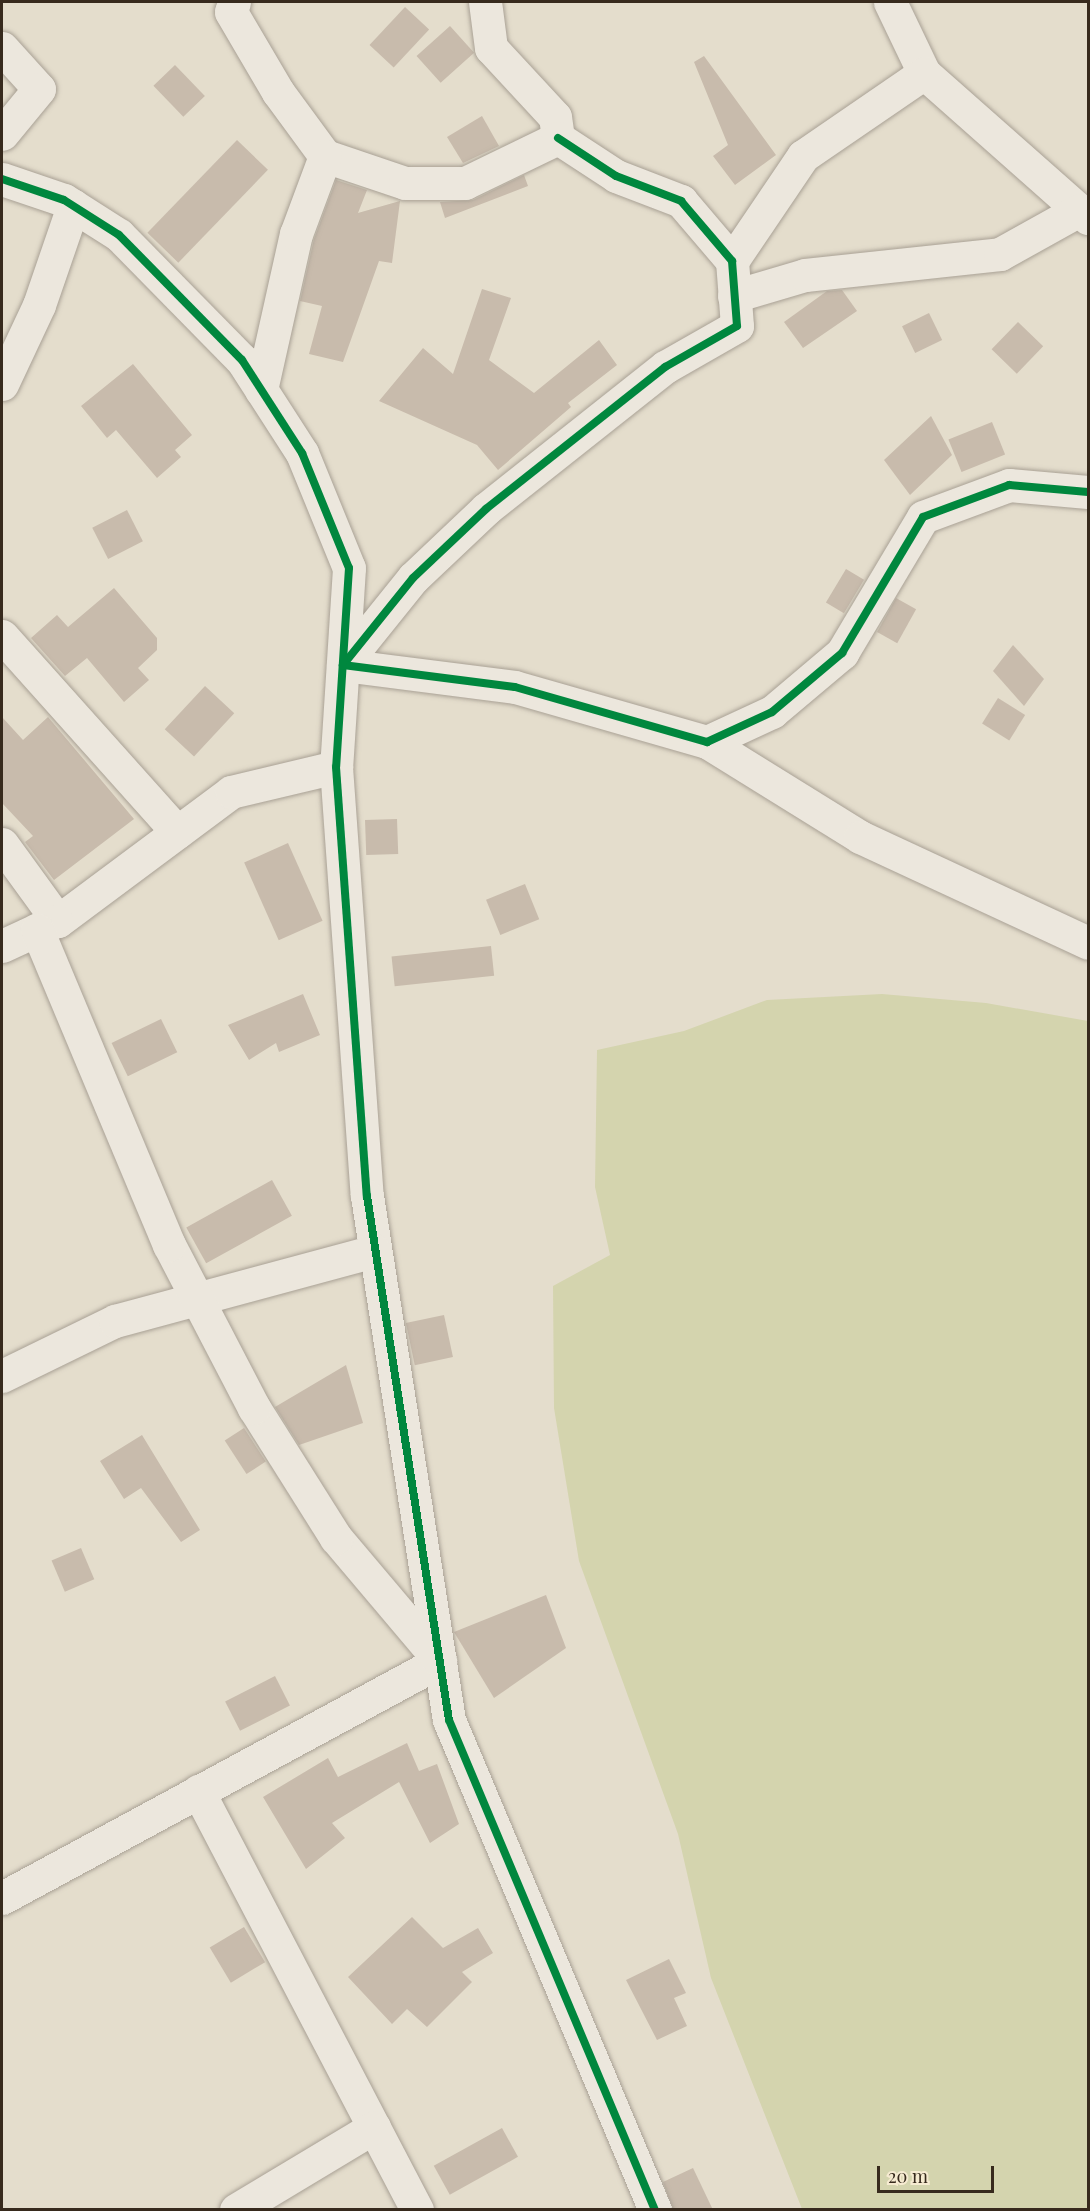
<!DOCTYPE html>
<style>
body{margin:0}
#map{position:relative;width:1090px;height:2211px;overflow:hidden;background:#e4ddcc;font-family:"Playfair Display",serif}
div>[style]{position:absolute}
.green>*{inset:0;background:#d4d4ae}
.building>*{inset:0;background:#c8bbac;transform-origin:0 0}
.roads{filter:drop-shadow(0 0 2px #a9a195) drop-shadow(0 0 2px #a9a195)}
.street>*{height:33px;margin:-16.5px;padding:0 16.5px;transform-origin:16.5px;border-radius:16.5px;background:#ece7dd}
.cycleway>*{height:8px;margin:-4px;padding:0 4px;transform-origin:4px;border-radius:4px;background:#00873e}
span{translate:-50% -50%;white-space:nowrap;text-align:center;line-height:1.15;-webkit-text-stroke:5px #f6ebd1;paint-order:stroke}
.frame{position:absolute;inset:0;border:3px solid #372a1d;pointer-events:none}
.scale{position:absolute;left:877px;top:2166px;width:117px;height:27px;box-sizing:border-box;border:3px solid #372a1d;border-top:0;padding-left:8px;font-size:18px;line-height:21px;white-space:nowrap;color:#372a1d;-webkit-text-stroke:4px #f6ebd1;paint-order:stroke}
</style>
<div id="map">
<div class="green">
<div style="clip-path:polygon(882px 994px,986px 1003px,1088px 1021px,1088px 2209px,802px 2209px,711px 1978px,678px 1834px,579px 1561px,554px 1408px,553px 1286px,610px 1255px,595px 1187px,597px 1050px,684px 1031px,767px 1000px)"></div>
</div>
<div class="building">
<div style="left:405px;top:7px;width:33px;height:52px;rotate:43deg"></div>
<div style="left:450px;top:26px;width:36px;height:45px;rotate:48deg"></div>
<div style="clip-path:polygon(704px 56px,776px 155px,735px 185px,713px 156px,728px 145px,694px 62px)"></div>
<div style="left:175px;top:65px;width:43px;height:30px;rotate:46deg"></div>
<div style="clip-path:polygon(482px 116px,499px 146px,463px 163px,447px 137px)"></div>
<div style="left:237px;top:140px;width:43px;height:129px;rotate:44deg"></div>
<div style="clip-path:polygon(524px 175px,528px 186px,445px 218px,440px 202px,473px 200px)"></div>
<div style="clip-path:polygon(336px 180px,367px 190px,358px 213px,400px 201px,392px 263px,379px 261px,343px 362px,309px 354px,322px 306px,300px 301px,314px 239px)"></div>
<div style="clip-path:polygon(482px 289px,511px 298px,489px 360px,534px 393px,599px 340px,617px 365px,568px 403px,571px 407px,498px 470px,477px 445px,379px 401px,423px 348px,453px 374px)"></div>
<div style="clip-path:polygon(842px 290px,857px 311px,803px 348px,784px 322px,827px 291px)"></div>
<div style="left:929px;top:313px;width:30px;height:30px;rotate:64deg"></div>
<div style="left:1018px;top:322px;width:35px;height:38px;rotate:44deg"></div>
<div style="clip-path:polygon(133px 364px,192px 435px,175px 450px,181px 457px,157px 478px,116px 430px,107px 438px,81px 406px)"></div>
<div style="clip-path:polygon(931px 416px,952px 455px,910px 495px,884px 460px)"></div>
<div style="left:992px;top:422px;width:35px;height:47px;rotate:68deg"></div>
<div style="left:127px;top:510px;width:35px;height:39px;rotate:63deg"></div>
<div style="left:846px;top:569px;width:21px;height:39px;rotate:31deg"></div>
<div style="clip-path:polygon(114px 588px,157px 638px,157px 650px,138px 668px,149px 680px,124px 702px,87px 658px,65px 676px,31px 638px,57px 615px,68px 627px)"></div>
<div style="left:896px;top:598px;width:23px;height:39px;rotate:29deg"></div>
<div style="clip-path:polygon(1013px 645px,1044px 679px,1024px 706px,993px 671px)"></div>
<div style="left:205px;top:686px;width:40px;height:59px;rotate:43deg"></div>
<div style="left:998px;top:698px;width:32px;height:30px;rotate:32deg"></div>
<div style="clip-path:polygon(2px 717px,23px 740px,48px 717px,134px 819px,54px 880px,25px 842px,33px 836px,2px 803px)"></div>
<div style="left:397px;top:819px;width:35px;height:32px;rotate:88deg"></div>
<div style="left:288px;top:843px;width:85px;height:48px;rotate:66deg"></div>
<div style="left:525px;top:884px;width:38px;height:42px;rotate:68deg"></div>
<div style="left:491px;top:946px;width:30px;height:100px;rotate:84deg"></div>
<div style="clip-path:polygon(303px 994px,320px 1035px,279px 1052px,276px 1043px,249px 1060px,228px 1025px)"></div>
<div style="left:161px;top:1019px;width:37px;height:55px;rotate:64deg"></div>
<div style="left:272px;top:1180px;width:41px;height:98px;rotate:61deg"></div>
<div style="left:444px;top:1315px;width:43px;height:39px;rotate:78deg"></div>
<div style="clip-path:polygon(346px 1365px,363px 1423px,299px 1445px,275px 1407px)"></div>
<div style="left:244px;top:1428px;width:40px;height:23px;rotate:57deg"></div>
<div style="clip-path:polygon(142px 1435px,200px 1530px,181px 1542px,141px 1488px,124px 1499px,100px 1461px)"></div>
<div style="left:81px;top:1548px;width:34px;height:32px;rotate:67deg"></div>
<div style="clip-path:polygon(546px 1595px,566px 1648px,494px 1698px,454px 1632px)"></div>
<div style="left:275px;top:1676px;width:33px;height:56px;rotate:63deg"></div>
<div style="clip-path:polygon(407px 1743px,419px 1771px,437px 1764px,459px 1824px,430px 1843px,399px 1782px,332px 1823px,345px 1838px,306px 1869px,263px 1797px,328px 1758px,338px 1777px)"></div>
<div style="clip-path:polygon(412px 1917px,443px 1948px,478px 1928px,493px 1953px,462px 1972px,472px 1982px,427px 2027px,407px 2009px,392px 2024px,348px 1977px)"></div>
<div style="left:244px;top:1927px;width:41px;height:40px;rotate:59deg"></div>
<div style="clip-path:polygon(669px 1959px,686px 1993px,674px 1998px,687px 2026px,657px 2040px,626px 1980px)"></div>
<div style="left:502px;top:2128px;width:33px;height:78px;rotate:61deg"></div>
<div style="clip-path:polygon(693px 2168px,713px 2210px,673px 2210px,663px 2182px)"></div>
</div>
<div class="roads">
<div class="street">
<div style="left:234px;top:2px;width:10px;rotate:107deg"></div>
<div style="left:231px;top:12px;width:93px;rotate:59.6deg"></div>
<div style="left:278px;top:92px;width:79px;rotate:53.7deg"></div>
<div style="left:325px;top:156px;width:84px;rotate:18.6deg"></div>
<div style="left:405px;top:183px;width:60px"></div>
<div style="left:465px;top:183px;width:103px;rotate:-25.8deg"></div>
<div style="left:558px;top:138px;width:21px;rotate:-98deg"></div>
<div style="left:555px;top:117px;width:94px;rotate:-132.8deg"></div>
<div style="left:491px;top:48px;width:46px;rotate:-97.4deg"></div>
<div style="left:890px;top:2px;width:79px;rotate:64.4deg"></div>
<div style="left:2px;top:48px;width:55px;rotate:47.9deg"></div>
<div style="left:39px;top:89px;width:58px;rotate:129.4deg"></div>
<div style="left:558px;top:138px;width:69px;rotate:33.2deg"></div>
<div style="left:616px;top:176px;width:70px;rotate:21deg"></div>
<div style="left:681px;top:201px;width:79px;rotate:49.6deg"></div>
<div style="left:732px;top:261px;width:65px;rotate:85.6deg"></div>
<div style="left:737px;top:326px;width:83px;rotate:150.3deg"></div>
<div style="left:665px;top:367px;width:228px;rotate:141.6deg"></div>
<div style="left:486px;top:509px;width:100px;rotate:136.6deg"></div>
<div style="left:413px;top:578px;width:112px;rotate:128.8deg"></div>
<div style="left:343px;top:665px;width:173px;rotate:7.3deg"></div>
<div style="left:515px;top:687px;width:200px;rotate:16deg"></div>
<div style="left:707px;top:742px;width:72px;rotate:-24.8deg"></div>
<div style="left:772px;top:712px;width:92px;rotate:-40.1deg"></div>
<div style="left:842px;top:653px;width:158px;rotate:-59.2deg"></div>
<div style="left:923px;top:517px;width:92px;rotate:-20.4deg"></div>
<div style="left:1009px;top:485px;width:79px;rotate:5.1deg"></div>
<div style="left:2px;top:179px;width:65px;rotate:18.7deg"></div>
<div style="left:64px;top:200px;width:65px;rotate:32.5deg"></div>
<div style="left:119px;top:235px;width:175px;rotate:45.5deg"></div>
<div style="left:242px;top:360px;width:111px;rotate:57.2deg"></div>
<div style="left:302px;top:453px;width:124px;rotate:67.8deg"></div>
<div style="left:349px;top:568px;width:199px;rotate:93.7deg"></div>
<div style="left:336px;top:767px;width:430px;rotate:85.9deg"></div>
<div style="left:367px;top:1196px;width:530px;rotate:81.11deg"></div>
<div style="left:449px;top:1720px;width:532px;rotate:67.2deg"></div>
<div style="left:732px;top:261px;width:127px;rotate:-55.9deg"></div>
<div style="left:803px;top:156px;width:147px;rotate:-34.4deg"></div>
<div style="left:924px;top:73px;width:219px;rotate:41.5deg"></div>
<div style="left:734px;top:296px;width:74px;rotate:-16.5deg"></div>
<div style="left:805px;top:275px;width:196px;rotate:-6.1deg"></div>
<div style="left:1000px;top:254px;width:90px;rotate:-29.1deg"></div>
<div style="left:2px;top:384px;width:87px;rotate:-64.9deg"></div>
<div style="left:39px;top:305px;width:105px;rotate:-71deg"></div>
<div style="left:261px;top:390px;width:160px;rotate:-77.4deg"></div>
<div style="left:296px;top:234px;width:83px;rotate:-69.6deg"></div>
<div style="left:2px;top:636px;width:263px;rotate:48.2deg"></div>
<div style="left:707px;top:742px;width:180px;rotate:31.8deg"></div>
<div style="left:860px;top:837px;width:251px;rotate:24.9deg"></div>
<div style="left:2px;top:844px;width:95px;rotate:54deg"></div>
<div style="left:58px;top:921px;width:216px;rotate:-36.7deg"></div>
<div style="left:231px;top:792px;width:108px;rotate:-13.4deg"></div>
<div style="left:2px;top:946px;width:60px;rotate:-24.8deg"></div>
<div style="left:2px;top:1376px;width:126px;rotate:-26deg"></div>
<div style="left:115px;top:1321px;width:269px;rotate:-15.1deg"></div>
<div style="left:198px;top:1791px;width:473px;rotate:62.4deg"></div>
<div style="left:2px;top:1898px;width:498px;rotate:-28.4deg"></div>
<div style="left:440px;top:1661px;width:161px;rotate:-130.2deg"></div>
<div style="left:336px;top:1538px;width:154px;rotate:-122.2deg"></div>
<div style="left:254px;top:1408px;width:184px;rotate:-117.5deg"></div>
<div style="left:169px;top:1245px;width:342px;rotate:-112.7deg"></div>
<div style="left:236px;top:2210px;width:161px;rotate:-31deg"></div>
</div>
</div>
<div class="cycleway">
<div style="left:558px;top:138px;width:69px;rotate:33.2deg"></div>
<div style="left:616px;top:176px;width:70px;rotate:21deg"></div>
<div style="left:681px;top:201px;width:79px;rotate:49.6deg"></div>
<div style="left:732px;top:261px;width:65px;rotate:85.6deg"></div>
<div style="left:737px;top:326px;width:83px;rotate:150.3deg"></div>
<div style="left:665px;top:367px;width:228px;rotate:141.6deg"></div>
<div style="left:486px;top:509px;width:100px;rotate:136.6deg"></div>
<div style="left:413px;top:578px;width:112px;rotate:128.8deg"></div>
<div style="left:343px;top:665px;width:173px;rotate:7.3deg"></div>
<div style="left:515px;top:687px;width:200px;rotate:16deg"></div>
<div style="left:707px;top:742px;width:72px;rotate:-24.8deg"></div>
<div style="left:772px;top:712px;width:92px;rotate:-40.1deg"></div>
<div style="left:842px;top:653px;width:158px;rotate:-59.2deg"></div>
<div style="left:923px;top:517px;width:92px;rotate:-20.4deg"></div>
<div style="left:1009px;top:485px;width:79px;rotate:5.1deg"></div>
<div style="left:2px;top:179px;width:65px;rotate:18.7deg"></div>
<div style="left:64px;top:200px;width:65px;rotate:32.5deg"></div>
<div style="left:119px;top:235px;width:175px;rotate:45.5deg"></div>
<div style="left:242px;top:360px;width:111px;rotate:57.2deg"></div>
<div style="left:302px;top:453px;width:124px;rotate:67.8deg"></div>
<div style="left:349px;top:568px;width:199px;rotate:93.7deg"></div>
<div style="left:336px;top:767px;width:430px;rotate:85.9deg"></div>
<div style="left:367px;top:1196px;width:530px;rotate:81.11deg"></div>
<div style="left:449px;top:1720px;width:532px;rotate:67.2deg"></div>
</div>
<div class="frame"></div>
<div class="scale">20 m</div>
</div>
